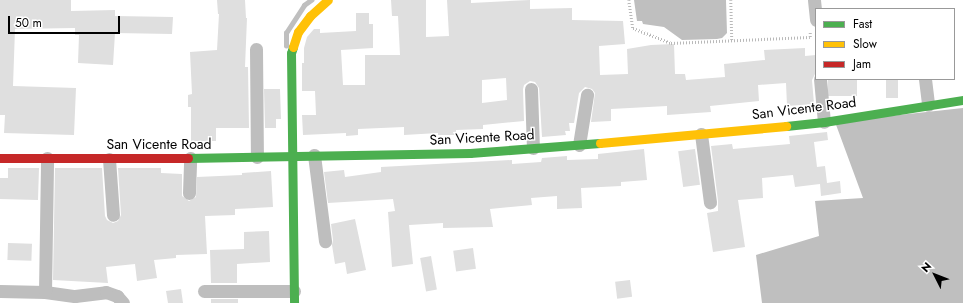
<!DOCTYPE html>
<style>
body{margin:0}
#map{position:relative;width:963px;height:303px;overflow:hidden;background:#fff;font-family:Jost,sans-serif}
div>[style]{position:absolute}
.water>*{inset:0;background:#bfbfbf}
.stream>*{height:4.5px;margin:-2.25px;padding:0 2.25px;transform-origin:2.25px;border-radius:2.25px;background:#bfbfbf}
.building>*{inset:0;background:#dfdfdf;transform-origin:0 0}
.path>*{height:2.5px;margin-top:-1.25px;transform-origin:0;background:repeating-linear-gradient(90deg,#b9b9b9 0 1px,transparent 0 3px)}
.street>*{height:13px;margin:-6.5px;padding:0 6.5px;transform-origin:6.5px;border-radius:6.5px;background:#bebebe}
.fast>*{height:9px;margin:-4.5px;padding:0 4.5px;transform-origin:4.5px;border-radius:4.5px;background:#4caf50}
.slow>*{height:9px;margin:-4.5px;padding:0 4.5px;transform-origin:4.5px;border-radius:4.5px;background:#ffc107}
.jam>*{height:9px;margin:-4.5px;padding:0 4.5px;transform-origin:4.5px;border-radius:4.5px;background:#c62828}
span{translate:-50% -50%;white-space:nowrap;text-align:center;line-height:1.15;-webkit-text-stroke:3px #fff;paint-order:stroke}
.street-label{font-size:14px;color:#000}
.legend{position:absolute;left:815px;top:8px;width:140px;height:72px;box-sizing:border-box;background:#fff;border:1px solid #999;margin:0;padding:5px 7px;list-style:none;font-size:12px;color:#000}
.legend li{display:flex;align-items:center;gap:8px;height:20px}
.legend b{width:20px;border:1px solid #999}
.north{position:absolute;left:915px;top:255px;width:40px;height:40px;-webkit-text-stroke:3px #fff;paint-order:stroke;rotate:312deg;font-size:11px;font-weight:700;line-height:16px;text-align:center;color:#000}
.north::after{content:'';display:block;margin:auto;width:14px;height:18px;background:#000;clip-path:polygon(50% 0,100% 100%,50% 72%,0 100%)}
.scale{position:absolute;left:8px;top:16px;width:112px;height:18px;box-sizing:border-box;border:2px solid #000;border-top:0;padding-left:5px;font-size:12px;line-height:14px;white-space:nowrap;color:#000;-webkit-text-stroke:3px #fff;paint-order:stroke}
</style>
<div id="map">
<div class="water">
<div style="clip-path:polygon(634px 0,726px 0,727px 33px,722px 38px,717px 39px,682px 40px,664px 27px,643px 24px,642px 21px,637px 21px)"></div>
<div style="clip-path:polygon(963px 108px,963px 303px,762px 303px,756px 255px,819px 236px,815px 201px,863px 198px,835px 122px)"></div>
</div>
<div class="stream">
<div style="left:286px;top:46px;width:13px;rotate:-90deg"></div>
<div style="left:286px;top:33px;width:33px;rotate:-57deg"></div>
<div style="left:304px;top:5px;width:9px;rotate:-36deg"></div>
</div>
<div class="building">
<div style="clip-path:polygon(0 0,71px 0,71px 11px,115px 10px,115px 16px,173px 17px,172px 34px,115px 33px,113px 65px,78px 63px,79px 35px,75px 35px,75px 28px,15px 29px,13px 86px,76px 88px,74px 135px,4px 133px,5px 115px,0 115px)"></div>
<div style="clip-path:polygon(217px 0,245px 0,246px 18px,247px 18px,245px 67px,248px 67px,249px 128px,216px 128px,216px 141px,191px 141px,191px 107px,188px 107px,188px 95px,192px 94px,190px 52px,217px 50px,219px 14px,218px 14px)"></div>
<div style="clip-path:polygon(evenodd,391px 0,426px 0,426px 37px,449px 36px,447px 0,471px 0,471px 3px,530px 0,530px 9px,572px 8px,572px 20px,623px 21px,625px 44px,599px 46px,600px 75px,628px 74px,627px 49px,651px 45px,674px 44px,675px 74px,685px 74px,686px 80px,725px 77px,724px 64px,765px 60px,764px 50px,805px 48px,805px 56px,816px 55px,816px 72px,812px 80px,814px 104px,787px 106px,786px 83px,758px 85px,759px 101px,710px 106px,711px 112px,667px 115px,667px 106px,611px 109px,611px 121px,591px 122px,595px 93px,592px 89px,585px 87px,579px 93px,574px 123px,569px 123px,570px 131px,565px 131px,566px 135px,542px 137px,539px 88px,535px 82px,530px 81px,524px 85px,523px 89px,524px 121px,483px 125px,483px 129px,456px 130px,456px 135px,438px 135px,438px 133px,404px 135px,404px 127px,358px 129px,358px 135px,346px 136px,346px 133px,303px 135px,302px 115px,316px 115px,315px 91px,302px 91px,302px 63px,304px 63px,304px 48px,307px 37px,314px 29px,320px 29px,320px 33px,356px 31px,356px 13px,369px 13px,369px 24px,373px 24px,373px 48px,341px 50px,343px 85px,365px 85px,365px 55px,400px 55px,398px 16px,392px 16px,391px 0,506px 78px,507px 100px,482px 103px,482px 80px,506px 78px)"></div>
<div style="left:828px;top:79px;width:29px;height:17px"></div>
<div style="left:886px;top:79px;width:12px;height:19px"></div>
<div style="clip-path:polygon(264px 89px,280px 89px,281px 119px,276px 119px,276px 128px,265px 128px)"></div>
<div style="clip-path:polygon(827px 132px,828px 140px,814px 142px,817px 167px,825px 166px,827px 183px,840px 181px,841px 193px,821px 196px,820px 184px,795px 187px,793px 175px,762px 178px,763px 198px,738px 200px,745px 247px,713px 252px,707px 213px,718px 211px,718px 201px,711px 146px,732px 144px,733px 149px,790px 144px,789px 136px)"></div>
<div style="clip-path:polygon(644px 149px,647px 180px,621px 182px,621px 186px,581px 188px,582px 208px,557px 209px,557px 196px,531px 198px,532px 205px,490px 209px,493px 227px,443px 228px,443px 223px,409px 225px,413px 264px,392px 267px,388px 212px,395px 211px,393px 199px,328px 203px,324px 172px,344px 170px,345px 177px,381px 172px,381px 167px,512px 160px,512px 164px,541px 162px,542px 158px,567px 156px,567px 160px,598px 159px,598px 154px)"></div>
<div style="left:695px;top:149px;width:36px;height:17px;rotate:82deg"></div>
<div style="clip-path:polygon(8px 168px,39px 168px,38px 200px,0 199px,0 178px,8px 178px)"></div>
<div style="clip-path:polygon(55px 168px,102px 168px,105px 216px,107px 220px,113px 223px,118px 221px,121px 215px,118px 168px,161px 168px,161px 173px,182px 174px,182px 196px,189px 201px,196px 197px,197px 177px,242px 175px,242px 173px,271px 171px,273px 207px,235px 209px,235px 215px,205px 216px,207px 254px,176px 255px,176px 258px,154px 260px,157px 278px,137px 281px,135px 264px,106px 267px,108px 283px,53px 280px)"></div>
<div style="clip-path:polygon(355px 219px,366px 270px,347px 274px,345px 262px,335px 264px,332px 245px,333px 240px,331px 224px)"></div>
<div style="clip-path:polygon(269px 231px,270px 262px,237px 264px,237px 283px,211px 283px,210px 250px,244px 249px,244px 232px)"></div>
<div style="left:8px;top:243px;width:24px;height:17px;rotate:2deg"></div>
<div style="left:473px;top:248px;width:21px;height:20px;rotate:82deg"></div>
<div style="left:431px;top:256px;width:34px;height:11px;rotate:80deg"></div>
<div style="left:630px;top:280px;width:17px;height:15px;rotate:83deg"></div>
<div style="clip-path:polygon(181px 289px,183px 303px,168px 303px,166px 291px)"></div>
<div style="left:211px;top:299px;width:27px;height:4px"></div>
</div>
<div class="path">
<div style="left:629px;top:0;width:28px;rotate:82deg"></div>
<div style="left:633px;top:28px;width:41px;rotate:21.5deg"></div>
<div style="left:671px;top:43px;width:139px;rotate:-2.5deg"></div>
<div style="left:810px;top:37px;width:5px;rotate:-90deg"></div>
<div style="left:731px;top:0;width:41px;rotate:88.6deg"></div>
</div>
<div class="street">
<div style="left:814px;top:0;width:20px;rotate:84deg"></div>
<div style="left:256px;top:49px;width:108px;rotate:89.5deg"></div>
<div style="left:820px;top:79px;width:43px;rotate:84.7deg"></div>
<div style="left:925px;top:79px;width:26px;rotate:83deg"></div>
<div style="left:531px;top:89px;width:59px;rotate:88.1deg"></div>
<div style="left:701px;top:134px;width:69px;rotate:82.5deg"></div>
<div style="left:579px;top:145px;width:51px;rotate:-80.9deg"></div>
<div style="left:314px;top:155px;width:87px;rotate:82.7deg"></div>
<div style="left:109px;top:159px;width:56px;rotate:85.9deg"></div>
<div style="left:189px;top:193px;width:35px;rotate:-88deg"></div>
<div style="left:0;top:291px;width:45px;rotate:1.3deg"></div>
<div style="left:45px;top:292px;width:30px;rotate:8deg"></div>
<div style="left:75px;top:296px;width:31px;rotate:-7deg"></div>
<div style="left:106px;top:292px;width:12px;rotate:20deg"></div>
<div style="left:117px;top:296px;width:9px;rotate:49deg"></div>
<div style="left:204px;top:291px;width:90px"></div>
<div style="left:45px;top:292px;width:134px;rotate:-89.1deg"></div>
</div>
<div class="fast">
<div style="left:293px;top:47px;width:6px;rotate:108deg"></div>
<div style="left:291px;top:53px;width:250px;rotate:89.3deg"></div>
<div style="left:786px;top:126px;width:38px;rotate:-6deg"></div>
<div style="left:824px;top:122px;width:141px;rotate:-9deg"></div>
<div style="left:188px;top:158px;width:282px;rotate:-1deg"></div>
<div style="left:470px;top:153px;width:130px;rotate:-4.4deg"></div>
</div>
<div class="slow">
<div style="left:293px;top:47px;width:16px;rotate:-72deg"></div>
<div style="left:298px;top:32px;width:20px;rotate:-53deg"></div>
<div style="left:310px;top:16px;width:24px;rotate:-42deg"></div>
<div style="left:600px;top:143px;width:187px;rotate:-5.2deg"></div>
</div>
<div class="jam">
<div style="left:0;top:158px;width:188px"></div>
</div>
<div class="street-label">
<span style="left:804px;top:108px;rotate:-7deg">San Vicente Road</span>
<span style="left:482px;top:137px;rotate:-3deg">San Vicente Road</span>
<span style="left:159px;top:144px">San Vicente Road</span>
</div>
<ul class="legend">
<li><b style="height:5px;background:#4caf50"></b>Fast</li>
<li><b style="height:5px;background:#ffc107"></b>Slow</li>
<li><b style="height:5px;background:#c62828"></b>Jam</li>
</ul>
<div class="north">N</div>
<div class="scale">50 m</div>
</div>
